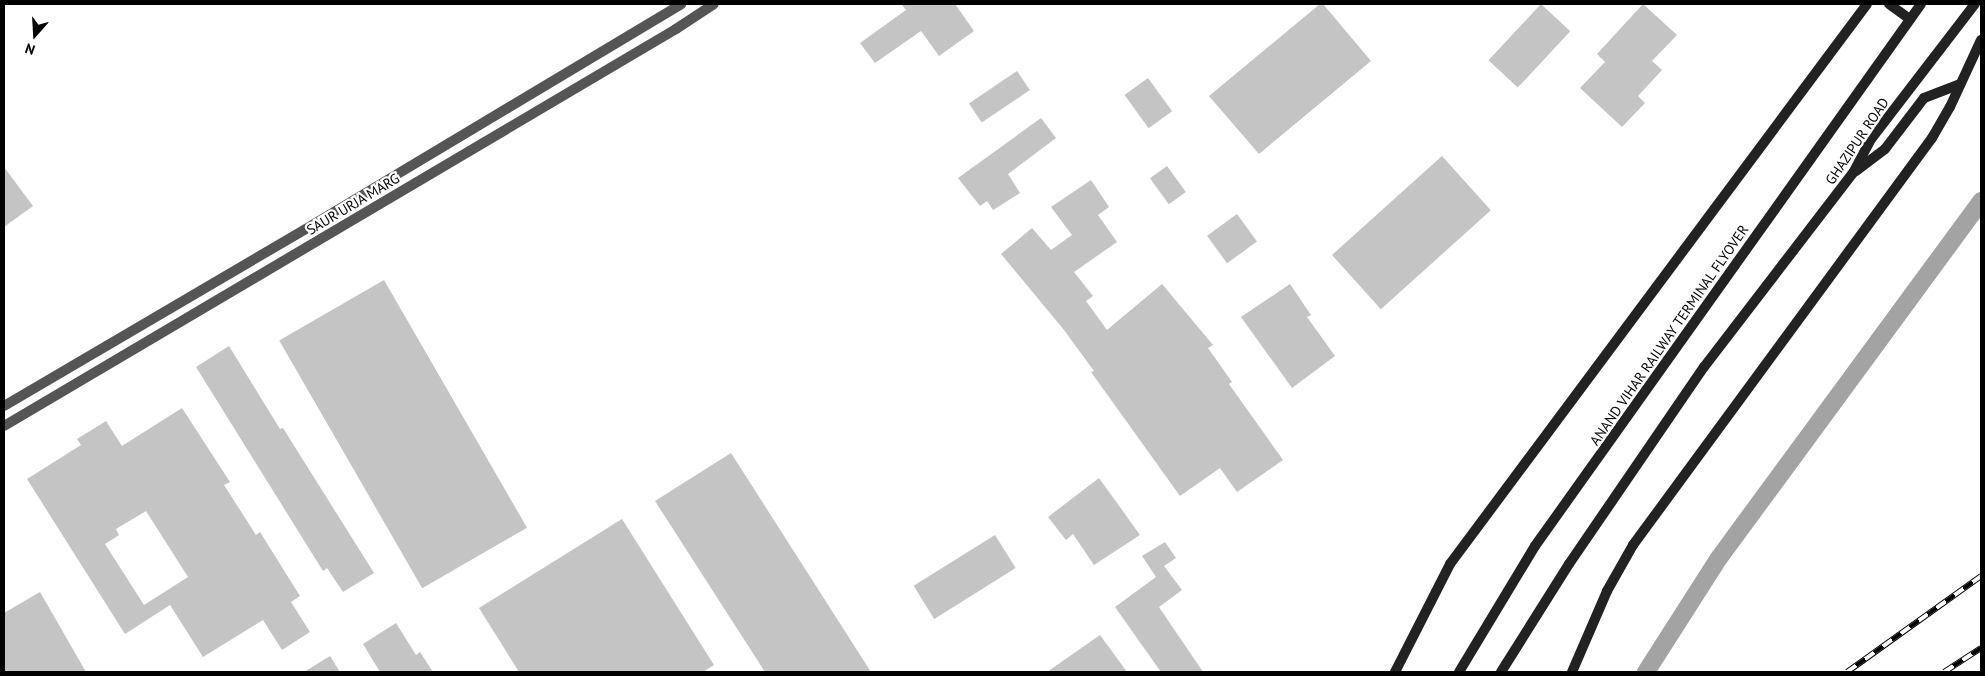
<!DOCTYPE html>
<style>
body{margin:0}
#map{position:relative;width:1985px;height:676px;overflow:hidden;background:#fff;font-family:"PT Sans",sans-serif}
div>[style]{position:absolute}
.canal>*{height:18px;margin:-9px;padding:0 9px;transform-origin:9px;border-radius:9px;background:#a3a3a3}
.building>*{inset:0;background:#c4c4c4;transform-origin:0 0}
.tertiary>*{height:10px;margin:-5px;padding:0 5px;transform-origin:5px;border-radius:5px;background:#555}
.secondary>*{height:10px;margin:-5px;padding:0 5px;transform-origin:5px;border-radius:5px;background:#222}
.rail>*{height:5.5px;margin-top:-2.75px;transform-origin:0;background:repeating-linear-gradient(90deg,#fff 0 11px,#000 0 22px);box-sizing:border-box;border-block:1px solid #000}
span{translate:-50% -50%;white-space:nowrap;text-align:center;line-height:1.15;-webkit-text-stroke:4.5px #fff;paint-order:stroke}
.street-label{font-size:14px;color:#000}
.frame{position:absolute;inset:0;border:5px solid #000;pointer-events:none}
.north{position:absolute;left:10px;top:10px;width:50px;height:50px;-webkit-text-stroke:4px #fff;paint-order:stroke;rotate:199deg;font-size:14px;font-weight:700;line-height:20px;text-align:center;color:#000}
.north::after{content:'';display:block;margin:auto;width:18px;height:22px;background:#000;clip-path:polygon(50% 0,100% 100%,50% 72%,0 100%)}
</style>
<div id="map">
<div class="canal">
<div style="left:1646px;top:672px;width:135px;rotate:-57.4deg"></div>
<div style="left:1719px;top:558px;width:443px;rotate:-53.7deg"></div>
</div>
<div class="building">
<div style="clip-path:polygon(901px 4px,955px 4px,974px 31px,939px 56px,921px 31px,875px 63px,860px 43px,906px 10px)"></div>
<div style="clip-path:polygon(1320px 4px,1323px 4px,1371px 61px,1259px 154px,1209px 96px)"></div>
<div style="left:1541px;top:4px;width:40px;height:77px;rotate:43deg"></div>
<div style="clip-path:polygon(1643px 4px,1677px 35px,1652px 61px,1662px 70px,1638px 96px,1645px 103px,1622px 127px,1580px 88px,1605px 62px,1597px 54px)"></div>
<div style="left:1017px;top:71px;width:23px;height:58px;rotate:56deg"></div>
<div style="left:1148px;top:78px;width:41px;height:29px;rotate:54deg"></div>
<div style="clip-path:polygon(1041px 118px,1056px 138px,1008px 174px,1020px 193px,993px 210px,987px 201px,980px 206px,958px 178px)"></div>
<div style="left:1442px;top:156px;width:73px;height:148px;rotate:48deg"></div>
<div style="left:1167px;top:166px;width:32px;height:21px;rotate:54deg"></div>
<div style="clip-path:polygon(4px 167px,33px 206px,4px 227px)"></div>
<div style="clip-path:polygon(1091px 180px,1109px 207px,1098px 215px,1117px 242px,1074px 272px,1093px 296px,1086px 301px,1107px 330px,1162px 284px,1213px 345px,1208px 348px,1232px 382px,1229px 384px,1283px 460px,1237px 492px,1220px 468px,1180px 496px,1091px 372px,1094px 371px,1064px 330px,1001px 254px,1032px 228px,1051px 250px,1072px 235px,1051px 207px)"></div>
<div style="left:1237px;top:214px;width:34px;height:37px;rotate:54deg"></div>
<div style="left:384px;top:280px;width:286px;height:121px;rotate:60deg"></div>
<div style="clip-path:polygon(1290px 284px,1311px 315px,1307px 317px,1335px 356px,1292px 388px,1241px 317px)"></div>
<div style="clip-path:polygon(229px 346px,280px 429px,283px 428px,374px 573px,343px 592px,327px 568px,323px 571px,196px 367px)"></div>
<div style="clip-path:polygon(evenodd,182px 408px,230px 482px,224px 485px,256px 535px,260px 532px,300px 596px,291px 602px,310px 632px,282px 650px,263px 620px,203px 657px,170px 605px,125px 634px,27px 479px,81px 445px,77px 439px,106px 421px,122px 446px,182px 408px,146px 511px,188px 577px,144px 605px,105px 544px,119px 535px,116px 529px,146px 511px)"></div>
<div style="clip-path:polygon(731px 453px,871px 672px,765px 672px,655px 501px)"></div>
<div style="clip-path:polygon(1099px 478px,1140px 535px,1094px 565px,1073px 534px,1066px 540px,1048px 517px)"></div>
<div style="clip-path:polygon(622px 519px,714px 665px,703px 672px,519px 672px,479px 608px)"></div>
<div style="left:995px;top:535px;width:39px;height:96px;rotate:58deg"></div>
<div style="clip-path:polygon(1165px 542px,1176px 558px,1164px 566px,1182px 590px,1159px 607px,1203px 672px,1161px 672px,1115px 607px,1156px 577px,1142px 556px)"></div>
<div style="clip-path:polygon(40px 592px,86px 672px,4px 672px,4px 613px)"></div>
<div style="clip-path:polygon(396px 623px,416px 655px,420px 652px,433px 672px,380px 672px,363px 644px)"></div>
<div style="clip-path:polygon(1100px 635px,1127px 672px,1047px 672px)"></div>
<div style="clip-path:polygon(330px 656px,340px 672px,304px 672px)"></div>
</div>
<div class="tertiary">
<div style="left:4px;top:406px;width:359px;rotate:-30.4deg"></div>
<div style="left:314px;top:224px;width:428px;rotate:-30.9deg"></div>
<div style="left:4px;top:426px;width:781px;rotate:-30.57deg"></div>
<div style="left:676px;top:29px;width:45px;rotate:-33.3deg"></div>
</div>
<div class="secondary">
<div style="left:1889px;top:4px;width:26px;rotate:36deg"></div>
<div style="left:1856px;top:171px;width:36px;rotate:-37deg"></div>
<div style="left:1885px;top:149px;width:64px;rotate:-52.6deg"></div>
<div style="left:1924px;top:98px;width:39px;rotate:-21deg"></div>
<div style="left:1395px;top:672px;width:121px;rotate:-63deg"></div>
<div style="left:1450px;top:564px;width:698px;rotate:-53.33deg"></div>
<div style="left:1459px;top:672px;width:147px;rotate:-58.9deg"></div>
<div style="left:1535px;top:546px;width:665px;rotate:-54.54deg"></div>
<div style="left:1501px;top:672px;width:128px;rotate:-57.8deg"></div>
<div style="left:1569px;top:564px;width:239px;rotate:-55.6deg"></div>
<div style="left:1704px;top:367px;width:245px;rotate:-52.5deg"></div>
<div style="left:1853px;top:173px;width:40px;rotate:-62deg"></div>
<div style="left:1872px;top:138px;width:169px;rotate:-52.5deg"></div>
<div style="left:1572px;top:672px;width:88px;rotate:-66.6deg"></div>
<div style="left:1607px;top:591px;width:53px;rotate:-60.5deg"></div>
<div style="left:1633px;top:545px;width:505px;rotate:-53.7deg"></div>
<div style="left:1932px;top:138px;width:36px;rotate:-60deg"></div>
<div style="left:1950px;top:107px;width:74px;rotate:-65.2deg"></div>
</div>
<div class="rail">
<div style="left:1847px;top:672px;width:165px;rotate:-35.6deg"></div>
<div style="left:1944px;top:672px;width:44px;rotate:-33deg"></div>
</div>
<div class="street-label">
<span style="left:1857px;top:141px;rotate:-56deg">GHAZIPUR ROAD</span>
<span style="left:353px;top:204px;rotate:-31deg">SAUR URJA MARG</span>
<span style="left:1669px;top:335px;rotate:-55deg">ANAND VIHAR RAILWAY TERMINAL FLYOVER</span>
</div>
<div class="frame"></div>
<div class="north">N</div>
</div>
